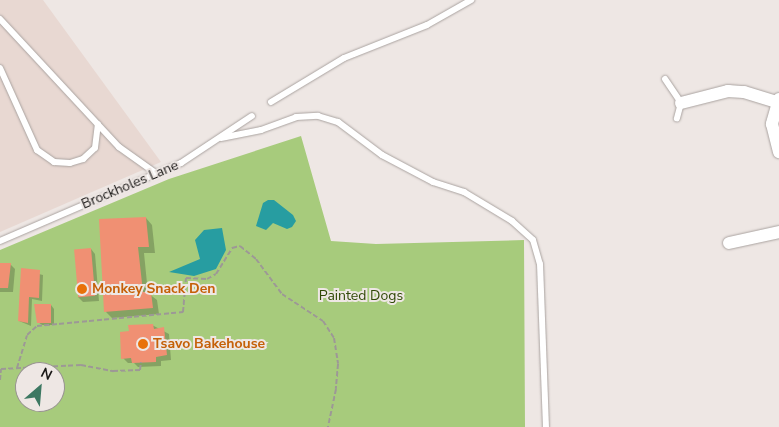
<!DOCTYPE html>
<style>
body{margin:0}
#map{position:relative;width:779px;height:427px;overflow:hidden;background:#eee7e4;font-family:"Nunito Sans",sans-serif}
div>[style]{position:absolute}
.built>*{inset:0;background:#e8d8d2}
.green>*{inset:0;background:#a7cb7c}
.water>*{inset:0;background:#279da1}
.shadow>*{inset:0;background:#0003}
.building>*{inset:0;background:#f09073;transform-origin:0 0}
.path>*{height:2px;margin-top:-1px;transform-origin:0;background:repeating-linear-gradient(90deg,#9d9896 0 5px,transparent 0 7.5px)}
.roads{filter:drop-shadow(0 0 1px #aaa3a0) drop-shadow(0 0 1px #aaa3a0)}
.lane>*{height:6px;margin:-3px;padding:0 3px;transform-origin:3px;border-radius:3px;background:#fff}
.street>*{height:12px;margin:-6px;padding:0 6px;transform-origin:6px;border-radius:6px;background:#fff}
.dots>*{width:14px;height:14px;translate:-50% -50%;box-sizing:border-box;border:2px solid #eee7e4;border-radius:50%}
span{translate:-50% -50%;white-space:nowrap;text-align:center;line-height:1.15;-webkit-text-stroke:4px #eee7e4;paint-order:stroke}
.street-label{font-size:14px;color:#181615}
.food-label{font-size:14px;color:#c56008;font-weight:700}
.left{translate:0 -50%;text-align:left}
.park-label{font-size:14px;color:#314907}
.north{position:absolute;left:15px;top:362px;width:50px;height:50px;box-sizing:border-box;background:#eee7e4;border:1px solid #989391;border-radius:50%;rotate:27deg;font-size:14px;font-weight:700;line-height:20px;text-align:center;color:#181615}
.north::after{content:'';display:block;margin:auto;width:18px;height:22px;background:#3d7862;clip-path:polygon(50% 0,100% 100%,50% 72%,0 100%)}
</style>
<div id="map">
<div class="built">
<div style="clip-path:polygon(0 0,43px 0,161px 162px,0 232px)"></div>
</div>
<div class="green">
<div style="clip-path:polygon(evenodd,301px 136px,331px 241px,376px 244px,524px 240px,525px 427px,0 427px,0 250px,169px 179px,301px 136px,25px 372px,55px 372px,55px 402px,25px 402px,25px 372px)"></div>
</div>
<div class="water">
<div style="clip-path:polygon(268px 200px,274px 200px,293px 215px,296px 221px,292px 227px,287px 229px,273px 223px,266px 230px,256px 226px,263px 203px)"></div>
<div style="clip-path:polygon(222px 228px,226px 250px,216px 269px,194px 276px,169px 272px,200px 259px,195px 240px,204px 230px)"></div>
</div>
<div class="shadow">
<div style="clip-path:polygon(146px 218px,152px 225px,155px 253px,144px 253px,148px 293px,157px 300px,159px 314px,112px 318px,106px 312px)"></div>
<div style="clip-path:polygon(91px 249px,95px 254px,99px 301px,83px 302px,78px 297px)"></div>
<div style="clip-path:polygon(0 264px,10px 264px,15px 269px,13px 292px,0 292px)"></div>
<div style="clip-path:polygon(22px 270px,43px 275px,42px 301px,32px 299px,31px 326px,19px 321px)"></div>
<div style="clip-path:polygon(51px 305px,54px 309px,54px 325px,42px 325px,38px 322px)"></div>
<div style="clip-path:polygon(152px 325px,169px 334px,171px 360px,161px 361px,161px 366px,138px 367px,134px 363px,128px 363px,123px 358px)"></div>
</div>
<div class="building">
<div style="clip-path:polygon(146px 217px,149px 247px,138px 247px,143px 292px,151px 292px,153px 308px,104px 312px,99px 219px)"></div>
<div style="left:91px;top:248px;width:48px;height:17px;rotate:85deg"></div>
<div style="clip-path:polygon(0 263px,11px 263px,8px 288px,0 288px)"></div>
<div style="clip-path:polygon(21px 268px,40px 270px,39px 298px,29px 297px,28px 323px,18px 321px)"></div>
<div style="clip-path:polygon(34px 304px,51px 304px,51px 323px,37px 323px)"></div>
<div style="clip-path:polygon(153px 324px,154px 329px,164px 327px,167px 355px,156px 357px,156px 362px,132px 363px,131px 358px,121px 359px,120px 332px,129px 331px,128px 325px)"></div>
</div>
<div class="path">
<div style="left:17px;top:368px;width:34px;rotate:-73deg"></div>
<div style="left:27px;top:335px;width:13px;rotate:-42deg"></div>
<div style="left:37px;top:326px;width:147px;rotate:-5.5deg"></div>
<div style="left:183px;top:312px;width:34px;rotate:-85deg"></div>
<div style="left:186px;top:278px;width:21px;rotate:3deg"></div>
<div style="left:207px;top:279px;width:10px;rotate:-29deg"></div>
<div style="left:216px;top:274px;width:31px;rotate:-58deg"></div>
<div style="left:232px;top:248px;width:8px;rotate:-14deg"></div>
<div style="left:240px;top:246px;width:21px;rotate:39deg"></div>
<div style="left:256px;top:259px;width:44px;rotate:53.4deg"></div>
<div style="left:282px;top:294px;width:49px;rotate:33.4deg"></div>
<div style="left:323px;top:321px;width:20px;rotate:57deg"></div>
<div style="left:334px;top:338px;width:26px;rotate:81deg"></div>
<div style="left:338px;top:364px;width:25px;rotate:95deg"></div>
<div style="left:336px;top:389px;width:39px;rotate:102deg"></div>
<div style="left:0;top:380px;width:11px;rotate:-85deg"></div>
<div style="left:1px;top:369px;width:80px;rotate:-2.9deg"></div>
<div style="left:81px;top:365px;width:33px;rotate:11deg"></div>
<div style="left:113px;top:371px;width:27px;rotate:-2deg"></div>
<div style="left:140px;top:370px;width:8px;rotate:-83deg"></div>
</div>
<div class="roads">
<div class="lane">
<div style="left:0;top:19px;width:175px;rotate:47.1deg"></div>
<div style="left:119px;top:147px;width:47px;rotate:35.4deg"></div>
<div style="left:0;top:68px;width:90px;rotate:65.7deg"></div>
<div style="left:37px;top:150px;width:21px;rotate:35deg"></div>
<div style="left:54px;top:162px;width:16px;rotate:4deg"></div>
<div style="left:70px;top:163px;width:14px;rotate:-17deg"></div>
<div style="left:83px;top:159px;width:16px;rotate:-43deg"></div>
<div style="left:95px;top:148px;width:24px;rotate:-83deg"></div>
<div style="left:665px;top:79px;width:29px;rotate:56deg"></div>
<div style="left:681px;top:103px;width:16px;rotate:105deg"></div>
<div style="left:271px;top:102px;width:85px;rotate:-31.1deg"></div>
<div style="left:344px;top:58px;width:89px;rotate:-21.7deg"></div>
<div style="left:427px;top:25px;width:51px;rotate:-29.6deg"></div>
<div style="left:221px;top:138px;width:41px;rotate:-11.3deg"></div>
<div style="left:261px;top:130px;width:37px;rotate:-20deg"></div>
<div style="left:296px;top:117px;width:22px;rotate:-3deg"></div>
<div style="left:318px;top:116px;width:21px;rotate:17deg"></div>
<div style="left:338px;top:122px;width:55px;rotate:36.9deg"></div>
<div style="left:382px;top:155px;width:58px;rotate:27.9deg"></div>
<div style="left:433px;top:182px;width:33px;rotate:18deg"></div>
<div style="left:464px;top:192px;width:56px;rotate:31.1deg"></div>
<div style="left:512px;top:221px;width:28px;rotate:42deg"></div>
<div style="left:533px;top:240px;width:25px;rotate:74deg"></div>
<div style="left:540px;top:264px;width:163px;rotate:87.9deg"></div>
<div style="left:0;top:241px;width:197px;rotate:-23.3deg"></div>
<div style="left:181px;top:163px;width:85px;rotate:-33.5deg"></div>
</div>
<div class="street">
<div style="left:779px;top:99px;width:26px;rotate:106deg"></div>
<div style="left:772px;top:124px;width:29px;rotate:76deg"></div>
<div style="left:681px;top:103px;width:49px;rotate:-14.3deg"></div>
<div style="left:728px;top:91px;width:16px;rotate:4deg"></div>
<div style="left:744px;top:92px;width:34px;rotate:17deg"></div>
<div style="left:729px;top:243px;width:51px;rotate:-12.4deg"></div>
</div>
</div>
<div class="dots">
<div style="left:82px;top:289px;background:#e8710a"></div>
<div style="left:143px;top:344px;background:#e8710a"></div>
</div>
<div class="street-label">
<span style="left:130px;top:185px;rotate:-23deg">Brockholes Lane</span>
</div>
<div class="food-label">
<span class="left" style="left:92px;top:289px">Monkey Snack Den</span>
<span class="left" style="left:153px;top:344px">Tsavo Bakehouse</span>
</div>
<div class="park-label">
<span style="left:361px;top:296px">Painted Dogs</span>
</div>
<div class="north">N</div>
</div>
